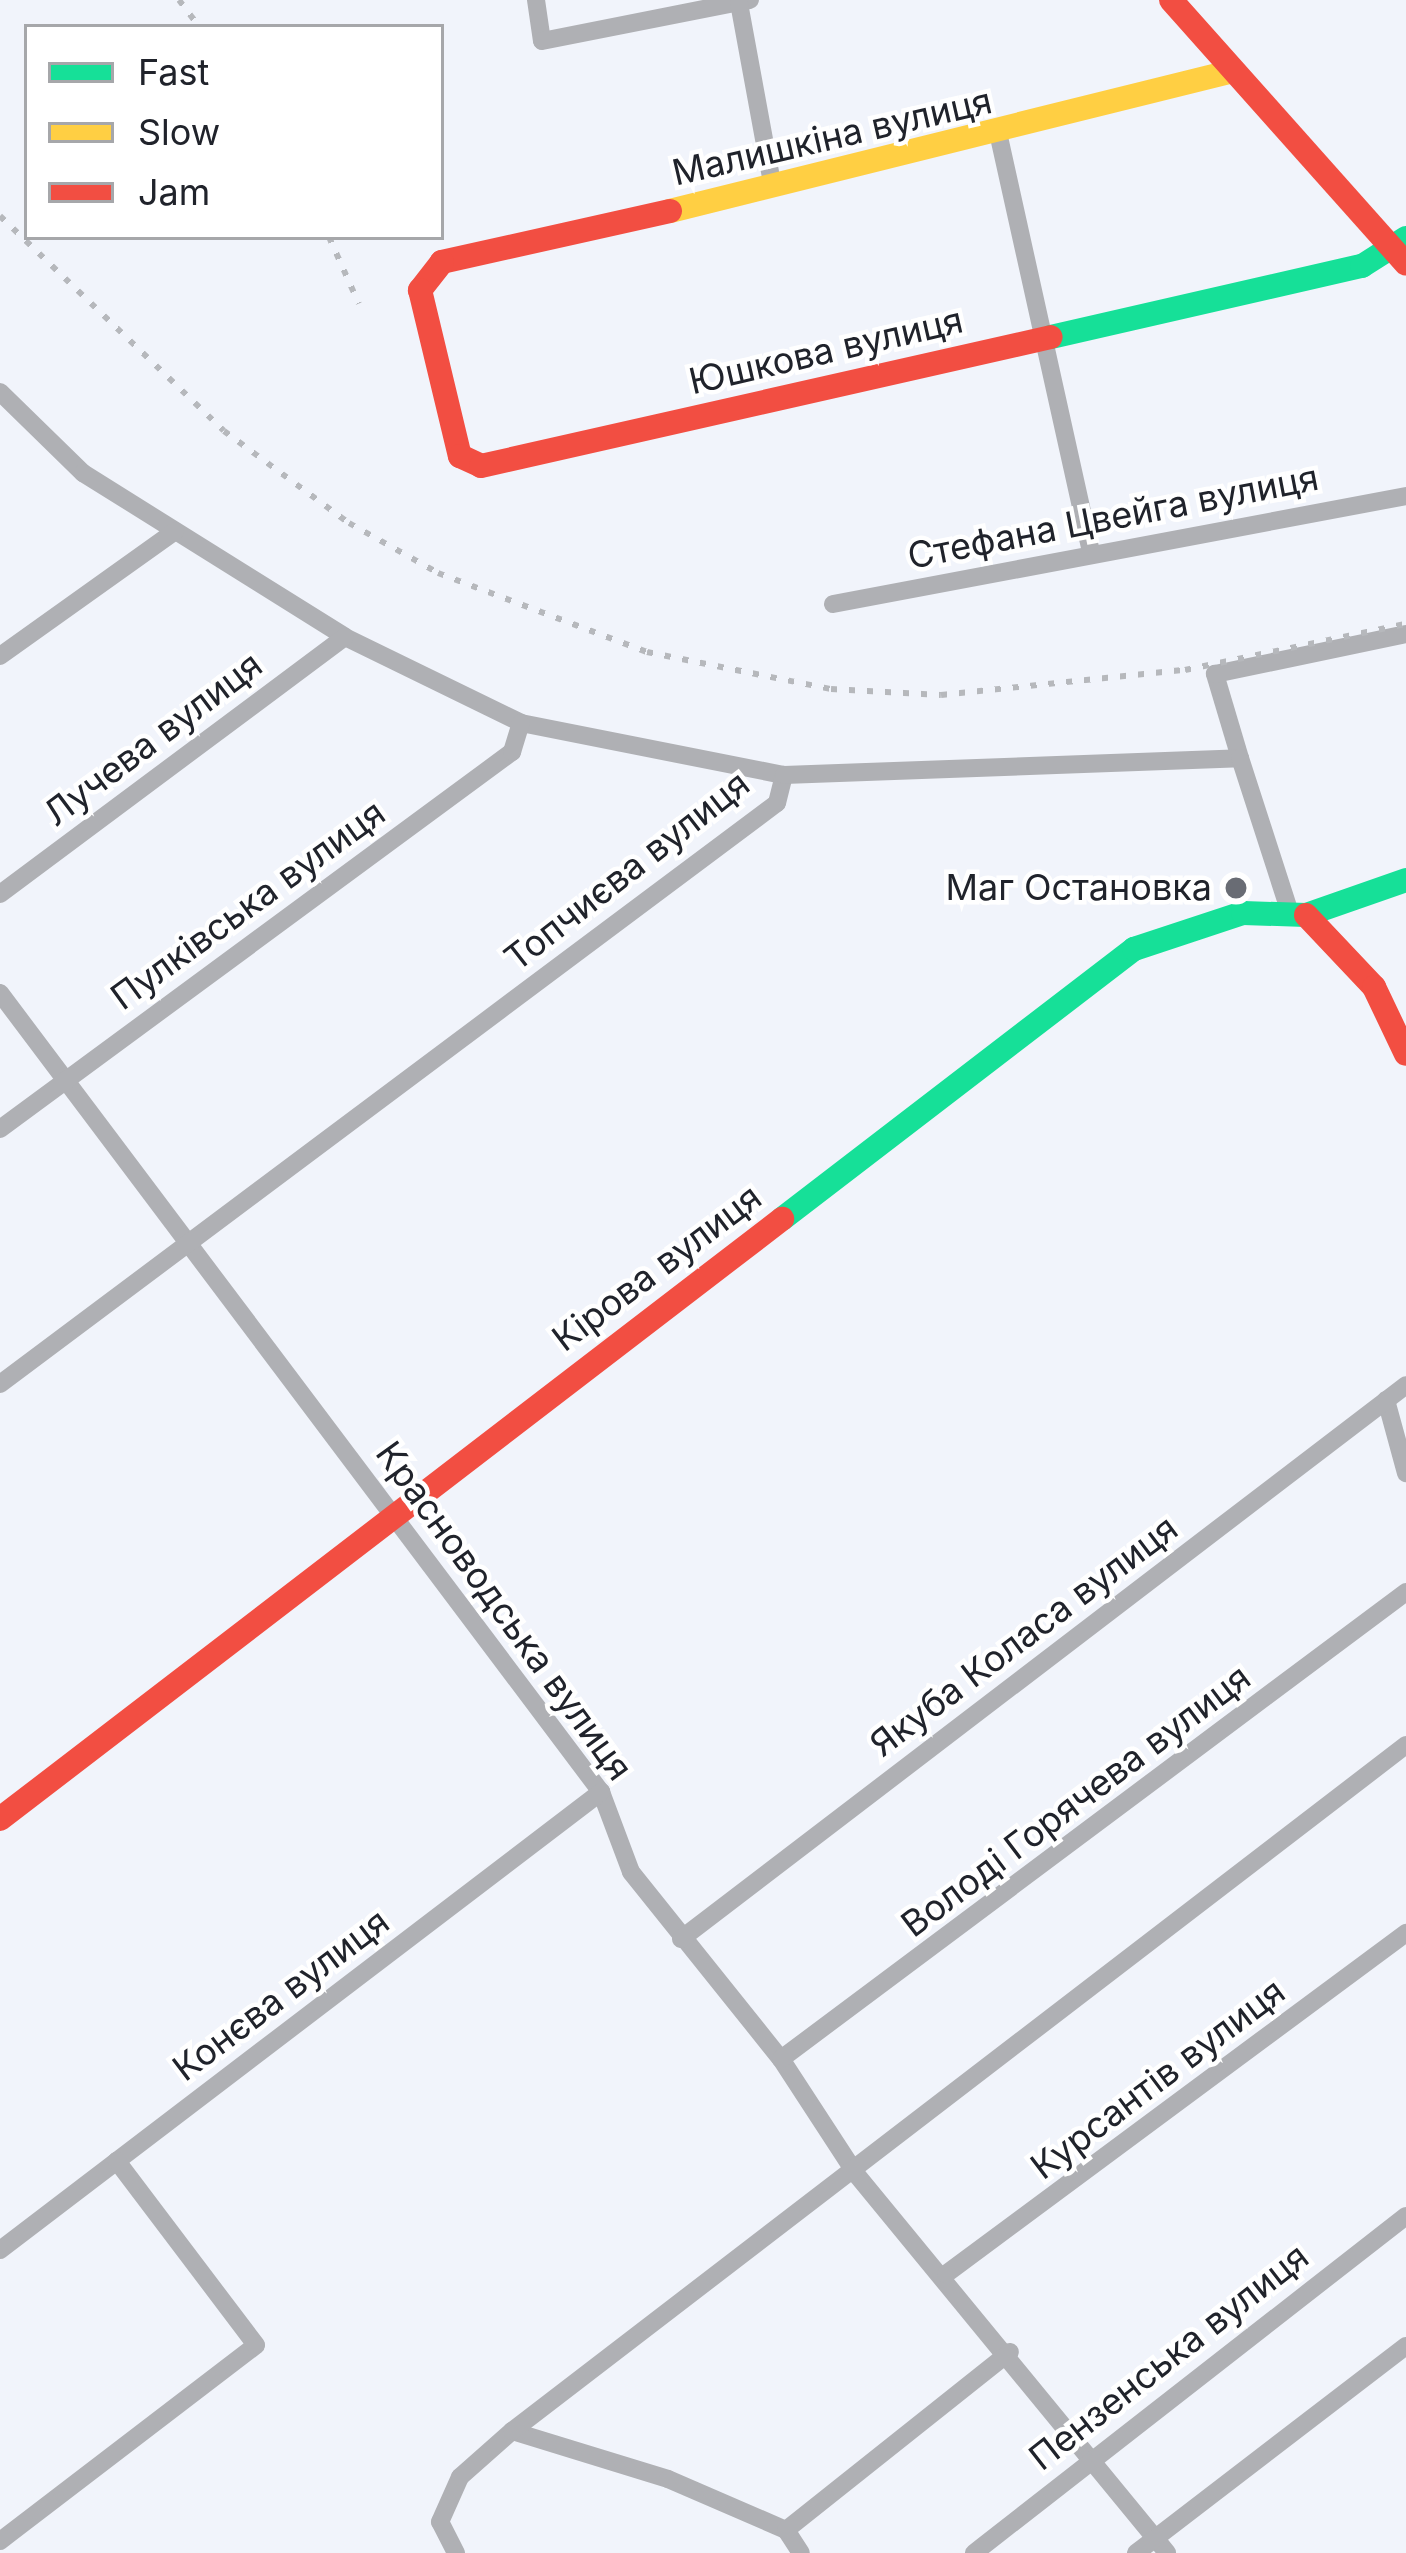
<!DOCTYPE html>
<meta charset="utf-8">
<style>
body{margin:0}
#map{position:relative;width:1406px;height:2553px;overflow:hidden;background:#f1f4fb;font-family:Inter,sans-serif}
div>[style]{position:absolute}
.street>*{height:18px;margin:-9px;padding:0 9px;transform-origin:9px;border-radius:9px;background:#afb0b4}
.fast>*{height:24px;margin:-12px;padding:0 12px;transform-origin:12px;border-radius:12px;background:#16e098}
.slow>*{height:24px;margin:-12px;padding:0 12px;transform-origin:12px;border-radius:12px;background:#ffcf43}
.jam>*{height:24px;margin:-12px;padding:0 12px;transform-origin:12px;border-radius:12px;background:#f24e42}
.rail>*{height:6px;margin-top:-3px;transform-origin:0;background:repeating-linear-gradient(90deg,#b6b8bc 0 6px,transparent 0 18px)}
.dots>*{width:33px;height:33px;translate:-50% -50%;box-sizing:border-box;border:6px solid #fff;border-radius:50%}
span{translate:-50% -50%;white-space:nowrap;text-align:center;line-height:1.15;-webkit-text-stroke:9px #fff;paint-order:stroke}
.street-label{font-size:36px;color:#20232b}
.poi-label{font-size:36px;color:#20232b}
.right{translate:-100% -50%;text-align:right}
.legend{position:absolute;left:24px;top:24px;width:420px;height:216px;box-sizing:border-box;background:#fff;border:3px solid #a6a7aa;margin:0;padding:15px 21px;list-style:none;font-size:36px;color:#20232b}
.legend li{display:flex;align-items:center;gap:24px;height:60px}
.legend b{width:60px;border:3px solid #a6a7aa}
</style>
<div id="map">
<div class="street">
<div style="left:536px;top:0;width:41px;rotate:81.7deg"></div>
<div style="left:542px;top:41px;width:212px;rotate:-11.2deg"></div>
<div style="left:739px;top:3px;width:188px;rotate:79.6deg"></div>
<div style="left:999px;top:137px;width:428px;rotate:77.5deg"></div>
<div style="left:0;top:392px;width:116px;rotate:44.3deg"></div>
<div style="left:83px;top:473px;width:309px;rotate:32deg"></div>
<div style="left:345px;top:637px;width:196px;rotate:26deg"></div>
<div style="left:521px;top:723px;width:268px;rotate:11.2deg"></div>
<div style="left:833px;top:604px;width:583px;rotate:-10.67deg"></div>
<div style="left:0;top:656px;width:215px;rotate:-35.5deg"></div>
<div style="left:1240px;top:758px;width:88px;rotate:-106.6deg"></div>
<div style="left:1215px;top:674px;width:195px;rotate:-11.8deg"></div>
<div style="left:0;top:894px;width:430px;rotate:-36.7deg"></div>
<div style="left:0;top:993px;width:1000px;rotate:53.05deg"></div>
<div style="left:601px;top:1792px;width:85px;rotate:69.4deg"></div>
<div style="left:631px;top:1872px;width:240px;rotate:51.3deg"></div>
<div style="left:781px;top:2059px;width:137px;rotate:56.9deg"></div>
<div style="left:856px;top:2174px;width:490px;rotate:50.6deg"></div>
<div style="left:0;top:1129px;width:636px;rotate:-36.37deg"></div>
<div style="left:512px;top:752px;width:30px;rotate:-73deg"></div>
<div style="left:0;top:1384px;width:970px;rotate:-36.79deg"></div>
<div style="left:777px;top:803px;width:29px;rotate:-76deg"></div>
<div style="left:784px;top:775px;width:456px;rotate:-2.1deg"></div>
<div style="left:1240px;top:758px;width:166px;rotate:72.1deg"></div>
<div style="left:1386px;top:1400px;width:76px;rotate:74.7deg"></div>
<div style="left:681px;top:1939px;width:912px;rotate:-37.38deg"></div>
<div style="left:781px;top:2059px;width:780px;rotate:-36.77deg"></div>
<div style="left:0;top:2250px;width:756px;rotate:-37.31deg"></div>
<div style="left:946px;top:2274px;width:573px;rotate:-36.55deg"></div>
<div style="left:512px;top:2431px;width:163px;rotate:17.1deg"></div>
<div style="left:668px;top:2479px;width:129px;rotate:23.4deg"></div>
<div style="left:786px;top:2530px;width:27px;rotate:57deg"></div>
<div style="left:786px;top:2530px;width:286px;rotate:-38.5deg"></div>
<div style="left:0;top:2541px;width:322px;rotate:-37.4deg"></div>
<div style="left:256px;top:2345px;width:231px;rotate:-127.1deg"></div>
<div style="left:456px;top:2553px;width:35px;rotate:-117deg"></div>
<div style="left:440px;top:2522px;width:49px;rotate:-66deg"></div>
<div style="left:460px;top:2477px;width:69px;rotate:-41.5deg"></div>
<div style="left:512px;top:2431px;width:1127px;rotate:-37.5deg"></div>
<div style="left:974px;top:2553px;width:548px;rotate:-37.96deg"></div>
<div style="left:1136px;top:2553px;width:340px;rotate:-37.5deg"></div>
</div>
<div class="fast">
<div style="left:1051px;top:337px;width:319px;rotate:-12.9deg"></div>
<div style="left:1362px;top:266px;width:52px;rotate:-32.5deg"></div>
<div style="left:782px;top:1219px;width:444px;rotate:-37.5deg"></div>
<div style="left:1134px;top:949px;width:115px;rotate:-18.3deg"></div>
<div style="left:1243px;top:913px;width:63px;rotate:1.8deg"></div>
<div style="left:1306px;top:915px;width:106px;rotate:-19.3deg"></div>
</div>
<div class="slow">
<div style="left:670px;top:211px;width:580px;rotate:-13.96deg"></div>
</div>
<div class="jam">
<div style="left:1171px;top:0;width:353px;rotate:48.3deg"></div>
<div style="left:670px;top:211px;width:234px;rotate:167.4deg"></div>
<div style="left:442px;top:262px;width:36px;rotate:128deg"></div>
<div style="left:420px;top:290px;width:171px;rotate:76.5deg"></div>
<div style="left:460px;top:456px;width:23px;rotate:25deg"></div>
<div style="left:481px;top:466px;width:584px;rotate:-12.75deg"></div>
<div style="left:1306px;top:915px;width:99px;rotate:46.6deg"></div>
<div style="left:1374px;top:987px;width:74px;rotate:64.5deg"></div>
<div style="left:0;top:1819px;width:986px;rotate:-37.5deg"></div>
</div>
<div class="rail">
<div style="left:179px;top:0;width:34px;rotate:53deg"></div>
<div style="left:0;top:216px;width:310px;rotate:43.8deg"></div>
<div style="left:224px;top:431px;width:155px;rotate:36.4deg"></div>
<div style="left:349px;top:523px;width:102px;rotate:29.3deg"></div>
<div style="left:438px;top:573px;width:223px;rotate:20.7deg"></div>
<div style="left:647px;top:652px;width:188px;rotate:11.4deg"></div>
<div style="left:831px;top:689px;width:110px;rotate:3.1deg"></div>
<div style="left:941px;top:695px;width:245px;rotate:-5.9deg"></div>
<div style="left:1185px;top:670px;width:226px;rotate:-11.8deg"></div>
<div style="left:329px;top:237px;width:73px;rotate:65.9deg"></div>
</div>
<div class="dots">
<div style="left:1236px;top:888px;background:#696c74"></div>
</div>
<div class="street-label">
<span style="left:832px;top:137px;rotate:-13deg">Малишкіна вулиця</span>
<span style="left:826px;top:351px;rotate:-13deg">Юшкова вулиця</span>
<span style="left:1113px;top:517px;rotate:-11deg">Стефана Цвейга вулиця</span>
<span style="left:153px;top:739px;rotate:-37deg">Лучева вулиця</span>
<span style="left:627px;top:871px;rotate:-38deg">Топчиєва вулиця</span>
<span style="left:248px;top:905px;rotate:-36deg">Пулківська вулиця</span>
<span style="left:657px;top:1268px;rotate:-37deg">Кірова вулиця</span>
<span style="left:504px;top:1611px;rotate:54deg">Красноводська вулиця</span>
<span style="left:1024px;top:1636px;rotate:-37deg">Якуба Коласа вулиця</span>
<span style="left:1076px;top:1801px;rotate:-37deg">Володі Горячева вулиця</span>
<span style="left:281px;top:1995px;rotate:-37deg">Конєва вулиця</span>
<span style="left:1158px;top:2079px;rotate:-37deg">Курсантів вулиця</span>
<span style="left:1169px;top:2357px;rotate:-38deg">Пензенська вулиця</span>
</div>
<div class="poi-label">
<span class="right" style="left:1212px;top:888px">Маг Остановка</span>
</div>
<ul class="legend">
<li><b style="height:15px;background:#16e098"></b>Fast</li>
<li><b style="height:15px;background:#ffcf43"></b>Slow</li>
<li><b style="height:15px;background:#f24e42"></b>Jam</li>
</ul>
</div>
